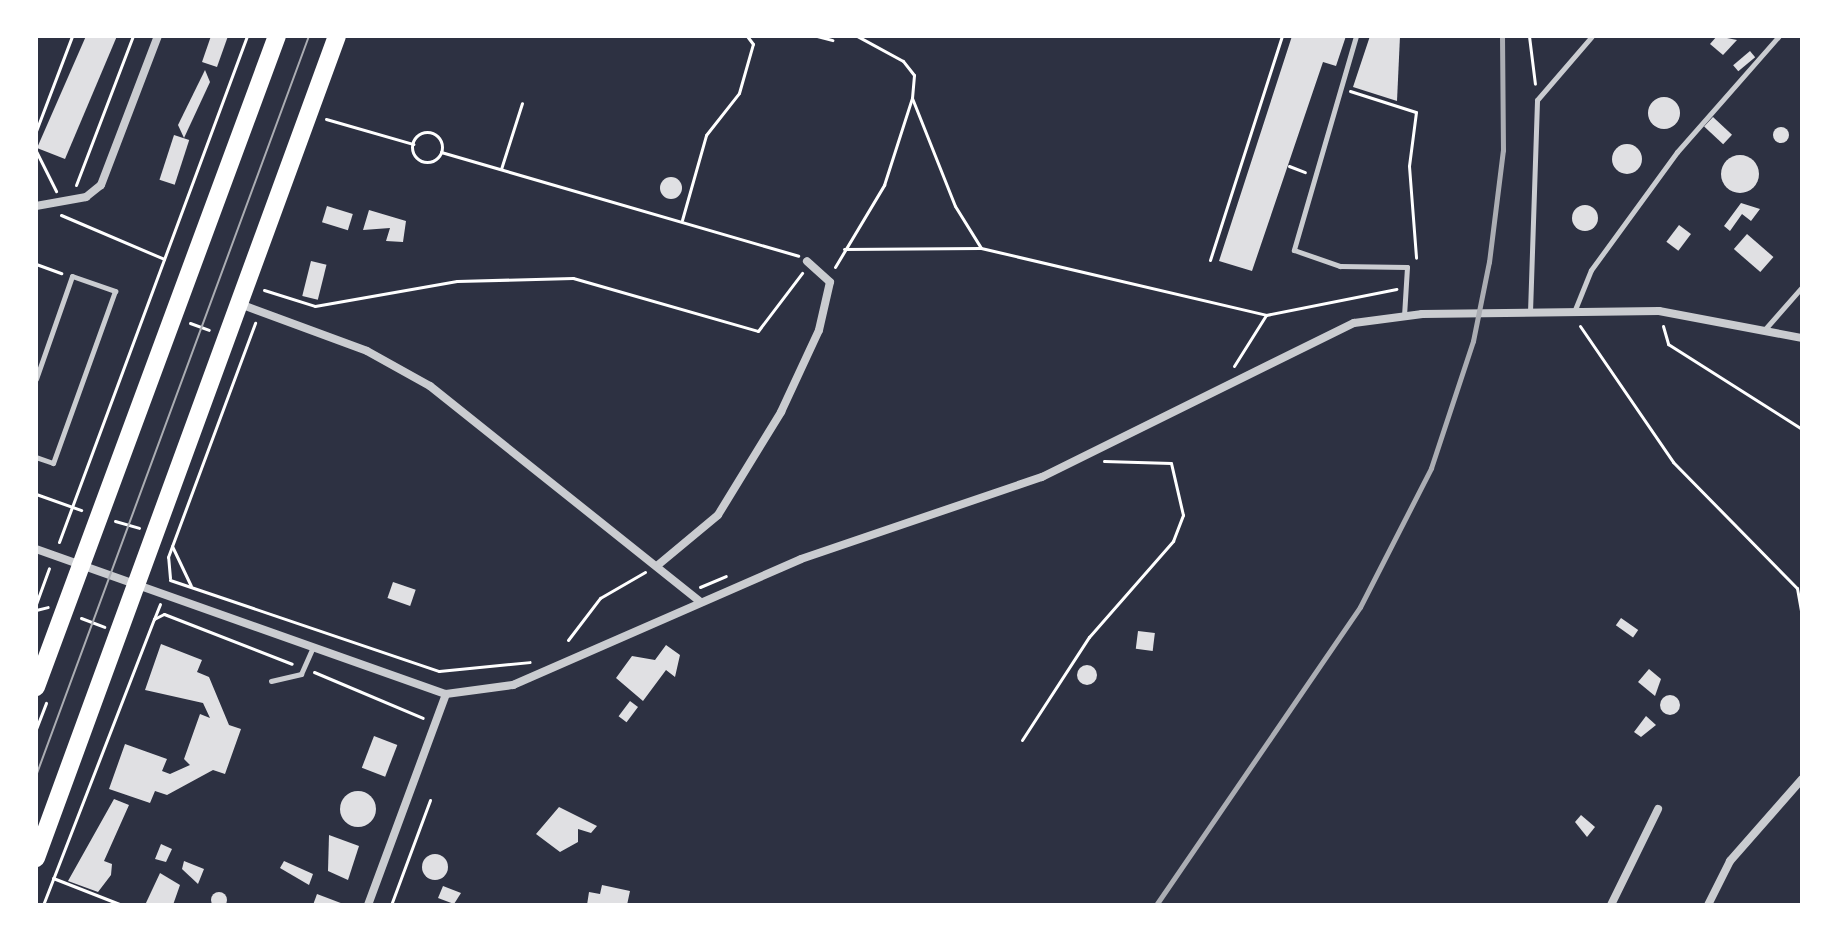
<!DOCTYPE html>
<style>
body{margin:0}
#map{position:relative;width:1838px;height:941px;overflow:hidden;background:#2d3142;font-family:"Nunito Sans",sans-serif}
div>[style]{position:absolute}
.building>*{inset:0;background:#e0e0e3;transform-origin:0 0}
.round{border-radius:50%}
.path>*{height:3px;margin:-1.5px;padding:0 1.5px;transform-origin:1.5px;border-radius:1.5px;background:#fff}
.path>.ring{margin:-1.5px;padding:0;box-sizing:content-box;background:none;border:3px solid #fff;border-radius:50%}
.service>*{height:5px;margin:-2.5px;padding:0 2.5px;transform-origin:2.5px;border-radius:2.5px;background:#caccd0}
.minor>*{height:8px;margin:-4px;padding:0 4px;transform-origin:4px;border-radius:4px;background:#caccd0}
.primary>*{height:18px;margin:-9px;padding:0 9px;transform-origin:9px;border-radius:9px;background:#fff}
.tram>*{height:2px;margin:-1px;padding:0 1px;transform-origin:1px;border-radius:1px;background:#abadb3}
.rail>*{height:5px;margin:-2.5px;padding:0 2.5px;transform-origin:2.5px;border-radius:2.5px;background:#abadb3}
span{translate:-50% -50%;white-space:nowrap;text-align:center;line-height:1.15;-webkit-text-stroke:8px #fff;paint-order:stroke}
.frame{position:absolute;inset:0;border:38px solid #fff;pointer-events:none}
</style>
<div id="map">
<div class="building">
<div style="clip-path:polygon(86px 36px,117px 36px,65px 159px,37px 148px)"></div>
<div style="clip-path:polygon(211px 36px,228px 36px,217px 67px,202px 62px)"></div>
<div style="clip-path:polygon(1292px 36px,1346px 36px,1336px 66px,1323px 62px,1252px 271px,1219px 261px)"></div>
<div style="clip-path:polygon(1370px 36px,1400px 36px,1397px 101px,1353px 87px)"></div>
<div style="clip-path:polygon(1717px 36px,1737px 40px,1723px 55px,1710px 44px)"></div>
<div style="left:1750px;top:51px;width:8px;height:22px;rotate:50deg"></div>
<div style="clip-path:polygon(205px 70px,210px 82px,184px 138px,178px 125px)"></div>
<div class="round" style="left:1648px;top:97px;width:32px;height:32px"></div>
<div style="left:1713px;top:117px;width:26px;height:13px;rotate:43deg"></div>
<div class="round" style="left:1773px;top:127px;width:16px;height:16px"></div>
<div style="left:174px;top:135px;width:16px;height:47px;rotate:18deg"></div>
<div class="round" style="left:1612px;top:144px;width:30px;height:30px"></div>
<div class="round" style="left:1721px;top:155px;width:38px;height:38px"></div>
<div class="round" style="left:660px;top:177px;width:22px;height:22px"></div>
<div style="clip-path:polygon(1741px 203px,1760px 209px,1751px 221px,1742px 214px,1730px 231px,1724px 226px)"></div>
<div class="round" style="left:1572px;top:205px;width:26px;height:26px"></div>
<div style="left:327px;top:206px;width:27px;height:17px;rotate:17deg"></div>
<div style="clip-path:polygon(369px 210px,406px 221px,403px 242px,386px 241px,390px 228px,363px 230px)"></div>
<div style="left:1679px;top:225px;width:15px;height:21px;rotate:37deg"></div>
<div style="left:1747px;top:234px;width:35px;height:20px;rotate:41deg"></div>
<div style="left:311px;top:261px;width:16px;height:36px;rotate:14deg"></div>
<div style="left:393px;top:582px;width:24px;height:17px;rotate:19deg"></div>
<div style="left:1621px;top:618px;width:21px;height:9px;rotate:35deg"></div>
<div style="left:1138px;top:631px;width:17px;height:18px;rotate:7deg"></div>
<div style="clip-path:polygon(161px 644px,202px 660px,197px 672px,209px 677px,229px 725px,241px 729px,225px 774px,213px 770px,167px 795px,155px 791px,150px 803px,109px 789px,125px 744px,167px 759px,162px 771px,170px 774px,190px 765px,184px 759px,200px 714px,210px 718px,203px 703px,145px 690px)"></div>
<div style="clip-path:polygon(666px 645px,680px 655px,675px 677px,666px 670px,643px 701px,616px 678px,632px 656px,655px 660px)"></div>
<div class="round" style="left:1077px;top:665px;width:20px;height:20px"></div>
<div style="clip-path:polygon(1649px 669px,1661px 679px,1655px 696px,1638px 682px)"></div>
<div class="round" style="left:1660px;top:695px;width:20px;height:20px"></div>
<div style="left:630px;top:701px;width:10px;height:19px;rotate:37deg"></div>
<div style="clip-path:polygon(1646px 716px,1656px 725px,1641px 737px,1634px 732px)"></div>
<div style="left:374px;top:736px;width:25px;height:34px;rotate:21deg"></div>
<div class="round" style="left:340px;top:791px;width:36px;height:36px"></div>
<div style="clip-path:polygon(114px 799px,129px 805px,104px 861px,112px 864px,111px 875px,98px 892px,68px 881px)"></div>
<div style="clip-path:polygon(559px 807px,597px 826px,591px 833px,578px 829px,578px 842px,560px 852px,536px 834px)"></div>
<div style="clip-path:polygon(1581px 815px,1595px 827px,1587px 837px,1575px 822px)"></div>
<div style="clip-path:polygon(329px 835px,359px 846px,348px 880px,328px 871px)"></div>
<div style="clip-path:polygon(161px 844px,172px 849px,166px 862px,155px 859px)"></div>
<div class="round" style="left:422px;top:854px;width:26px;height:26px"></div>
<div style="clip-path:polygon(184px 861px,204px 869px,198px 884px,182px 869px)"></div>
<div style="clip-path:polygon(284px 861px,313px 874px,309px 885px,280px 868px)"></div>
<div style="clip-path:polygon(160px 873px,180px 885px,173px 905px,145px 905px)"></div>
<div style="clip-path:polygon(602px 885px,630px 891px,627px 905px,587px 905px,589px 892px,600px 894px)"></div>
<div style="clip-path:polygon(443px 886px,461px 893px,454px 904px,438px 898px)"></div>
<div class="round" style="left:211px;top:892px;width:16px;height:16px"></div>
<div style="clip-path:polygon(317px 894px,346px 905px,313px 905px)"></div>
</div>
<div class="path">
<div style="left:817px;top:36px;width:16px;rotate:15deg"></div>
<div style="left:1529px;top:36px;width:48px;rotate:82.9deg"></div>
<div style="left:1350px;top:91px;width:69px;rotate:17.7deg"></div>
<div style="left:1416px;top:112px;width:54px;rotate:97.4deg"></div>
<div style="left:1409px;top:166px;width:92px;rotate:85.6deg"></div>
<div style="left:912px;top:98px;width:116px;rotate:68.3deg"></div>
<div style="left:955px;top:206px;width:49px;rotate:58.2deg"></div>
<div style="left:981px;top:248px;width:293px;rotate:13.2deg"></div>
<div style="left:326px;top:119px;width:91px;rotate:16deg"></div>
<div style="left:36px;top:131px;width:102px;rotate:-69.2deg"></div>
<div class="ring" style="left:412px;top:132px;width:27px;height:27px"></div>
<div style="left:36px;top:151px;width:45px;rotate:63.4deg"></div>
<div style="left:441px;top:152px;width:372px;rotate:16.2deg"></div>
<div style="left:1289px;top:166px;width:17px;rotate:21deg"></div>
<div style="left:501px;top:169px;width:69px;rotate:-72.3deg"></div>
<div style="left:76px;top:185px;width:160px;rotate:-69.1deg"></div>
<div style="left:61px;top:215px;width:112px;rotate:23.1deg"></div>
<div style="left:682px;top:220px;width:88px;rotate:-74.2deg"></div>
<div style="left:706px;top:135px;width:53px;rotate:-51.8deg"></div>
<div style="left:739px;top:93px;width:51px;rotate:-74.1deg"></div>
<div style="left:753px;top:44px;width:10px;rotate:-127deg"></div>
<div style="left:844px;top:249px;width:136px;rotate:-0.4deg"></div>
<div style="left:1210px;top:260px;width:235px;rotate:-72.2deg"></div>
<div style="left:36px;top:264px;width:27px;rotate:20deg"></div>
<div style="left:835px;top:267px;width:96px;rotate:-59.1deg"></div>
<div style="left:884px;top:185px;width:91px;rotate:-72.2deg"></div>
<div style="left:912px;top:98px;width:23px;rotate:-85deg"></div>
<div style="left:914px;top:75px;width:18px;rotate:-128deg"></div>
<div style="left:903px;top:61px;width:52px;rotate:-151.5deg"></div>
<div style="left:264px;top:290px;width:53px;rotate:17.4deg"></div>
<div style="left:315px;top:306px;width:144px;rotate:-10deg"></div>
<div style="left:457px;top:281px;width:116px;rotate:-1.5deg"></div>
<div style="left:573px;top:278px;width:192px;rotate:16deg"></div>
<div style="left:758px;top:331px;width:73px;rotate:-52.8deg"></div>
<div style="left:190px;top:323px;width:20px;rotate:20deg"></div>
<div style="left:1580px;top:326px;width:165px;rotate:55.6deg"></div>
<div style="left:1673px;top:462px;width:177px;rotate:45.5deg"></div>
<div style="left:1797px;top:588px;width:28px;rotate:80deg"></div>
<div style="left:1663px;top:326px;width:19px;rotate:74deg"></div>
<div style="left:1668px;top:344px;width:159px;rotate:32.4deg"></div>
<div style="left:1234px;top:366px;width:60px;rotate:-57.9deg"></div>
<div style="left:1266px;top:315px;width:133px;rotate:-11.3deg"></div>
<div style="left:36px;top:494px;width:48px;rotate:19.6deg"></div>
<div style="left:115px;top:521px;width:25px;rotate:16deg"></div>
<div style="left:59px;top:542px;width:540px;rotate:-69.62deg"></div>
<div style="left:172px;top:546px;width:44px;rotate:64.6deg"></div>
<div style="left:170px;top:578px;width:21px;rotate:-95deg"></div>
<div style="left:168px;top:557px;width:250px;rotate:-69.6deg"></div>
<div style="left:170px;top:580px;width:284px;rotate:18.7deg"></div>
<div style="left:439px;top:671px;width:91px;rotate:-5.6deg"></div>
<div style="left:700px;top:587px;width:28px;rotate:-23deg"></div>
<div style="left:36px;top:604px;width:38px;rotate:-70deg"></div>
<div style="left:36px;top:610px;width:12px;rotate:-14deg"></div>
<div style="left:81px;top:618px;width:25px;rotate:21deg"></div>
<div style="left:154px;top:619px;width:16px;rotate:-68deg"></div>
<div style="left:568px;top:640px;width:53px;rotate:-52.7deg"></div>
<div style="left:600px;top:598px;width:52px;rotate:-30deg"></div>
<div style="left:314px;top:672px;width:118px;rotate:22.9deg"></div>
<div style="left:36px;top:729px;width:28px;rotate:-69deg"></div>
<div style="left:1022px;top:740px;width:123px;rotate:-57deg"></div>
<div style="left:1089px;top:637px;width:128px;rotate:-48.8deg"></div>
<div style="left:1173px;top:541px;width:28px;rotate:-69deg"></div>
<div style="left:1183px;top:515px;width:53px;rotate:-103deg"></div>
<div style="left:1171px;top:463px;width:67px;rotate:-178.3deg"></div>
<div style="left:53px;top:878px;width:74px;rotate:21.4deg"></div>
<div style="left:43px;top:905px;width:307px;rotate:-68.8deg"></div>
<div style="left:154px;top:619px;width:11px;rotate:-27deg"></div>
<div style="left:164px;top:614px;width:137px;rotate:21.3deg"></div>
<div style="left:391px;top:905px;width:112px;rotate:-69.6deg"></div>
</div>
<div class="service">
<div style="left:1356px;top:36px;width:223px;rotate:106.2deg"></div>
<div style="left:1294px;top:250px;width:49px;rotate:19.2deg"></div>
<div style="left:1340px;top:266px;width:67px;rotate:0.9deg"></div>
<div style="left:1407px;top:267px;width:49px;rotate:93.5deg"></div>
<div style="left:1530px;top:312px;width:212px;rotate:-88.1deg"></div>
<div style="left:1537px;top:100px;width:84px;rotate:-49.3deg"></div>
<div style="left:1574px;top:312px;width:45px;rotate:-68deg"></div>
<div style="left:1591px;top:270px;width:146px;rotate:-53.9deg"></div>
<div style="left:1677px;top:152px;width:154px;rotate:-48.7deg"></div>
<div style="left:1766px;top:328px;width:55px;rotate:-48.7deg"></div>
<div style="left:36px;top:379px;width:109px;rotate:-70.7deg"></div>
<div style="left:72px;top:276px;width:46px;rotate:19.2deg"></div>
<div style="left:115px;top:291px;width:183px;rotate:109.8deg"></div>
<div style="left:53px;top:463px;width:18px;rotate:-161deg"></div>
<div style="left:271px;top:681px;width:31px;rotate:-13deg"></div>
<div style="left:301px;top:674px;width:27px;rotate:-66deg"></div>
</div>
<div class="minor">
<div style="left:36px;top:206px;width:51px;rotate:-10.2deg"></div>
<div style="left:86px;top:197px;width:19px;rotate:-39deg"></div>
<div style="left:101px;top:185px;width:160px;rotate:-69.1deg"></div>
<div style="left:240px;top:304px;width:135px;rotate:20.3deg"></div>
<div style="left:367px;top:351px;width:72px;rotate:29.1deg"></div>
<div style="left:430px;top:386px;width:344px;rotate:38.6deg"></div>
<div style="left:36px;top:549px;width:435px;rotate:19.5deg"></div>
<div style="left:446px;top:694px;width:68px;rotate:-7.7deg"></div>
<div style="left:513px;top:685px;width:314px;rotate:-23.6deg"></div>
<div style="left:801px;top:559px;width:255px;rotate:-18.8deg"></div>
<div style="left:1042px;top:477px;width:348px;rotate:-26.3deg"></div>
<div style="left:1354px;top:323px;width:69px;rotate:-7.5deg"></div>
<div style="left:1422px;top:314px;width:237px;rotate:-0.7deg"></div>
<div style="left:1659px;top:311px;width:146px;rotate:10.7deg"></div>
<div style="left:658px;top:565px;width:78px;rotate:-39.8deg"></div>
<div style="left:718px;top:515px;width:121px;rotate:-58.5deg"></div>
<div style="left:781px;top:412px;width:90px;rotate:-65.1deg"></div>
<div style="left:819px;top:330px;width:49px;rotate:-77.1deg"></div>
<div style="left:830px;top:282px;width:31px;rotate:-138deg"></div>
<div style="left:368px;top:905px;width:225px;rotate:-69.7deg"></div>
<div style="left:1611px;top:905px;width:107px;rotate:-63.9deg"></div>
<div style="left:1708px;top:905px;width:49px;rotate:-63.4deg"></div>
<div style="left:1730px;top:861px;width:109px;rotate:-48.7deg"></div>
</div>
<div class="primary">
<div style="left:36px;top:687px;width:694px;rotate:-69.69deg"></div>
<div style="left:36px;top:858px;width:875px;rotate:-69.89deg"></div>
</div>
<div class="tram">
<div style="left:36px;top:776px;width:789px;rotate:-69.75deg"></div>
</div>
<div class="rail">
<div style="left:1156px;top:905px;width:361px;rotate:-55.6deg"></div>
<div style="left:1360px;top:607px;width:156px;rotate:-62.9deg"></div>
<div style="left:1431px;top:468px;width:134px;rotate:-71.7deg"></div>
<div style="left:1473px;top:341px;width:81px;rotate:-78.6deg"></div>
<div style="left:1489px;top:262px;width:113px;rotate:-82.9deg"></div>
<div style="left:1503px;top:150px;width:114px;rotate:-90.5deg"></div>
</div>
<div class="frame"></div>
</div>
